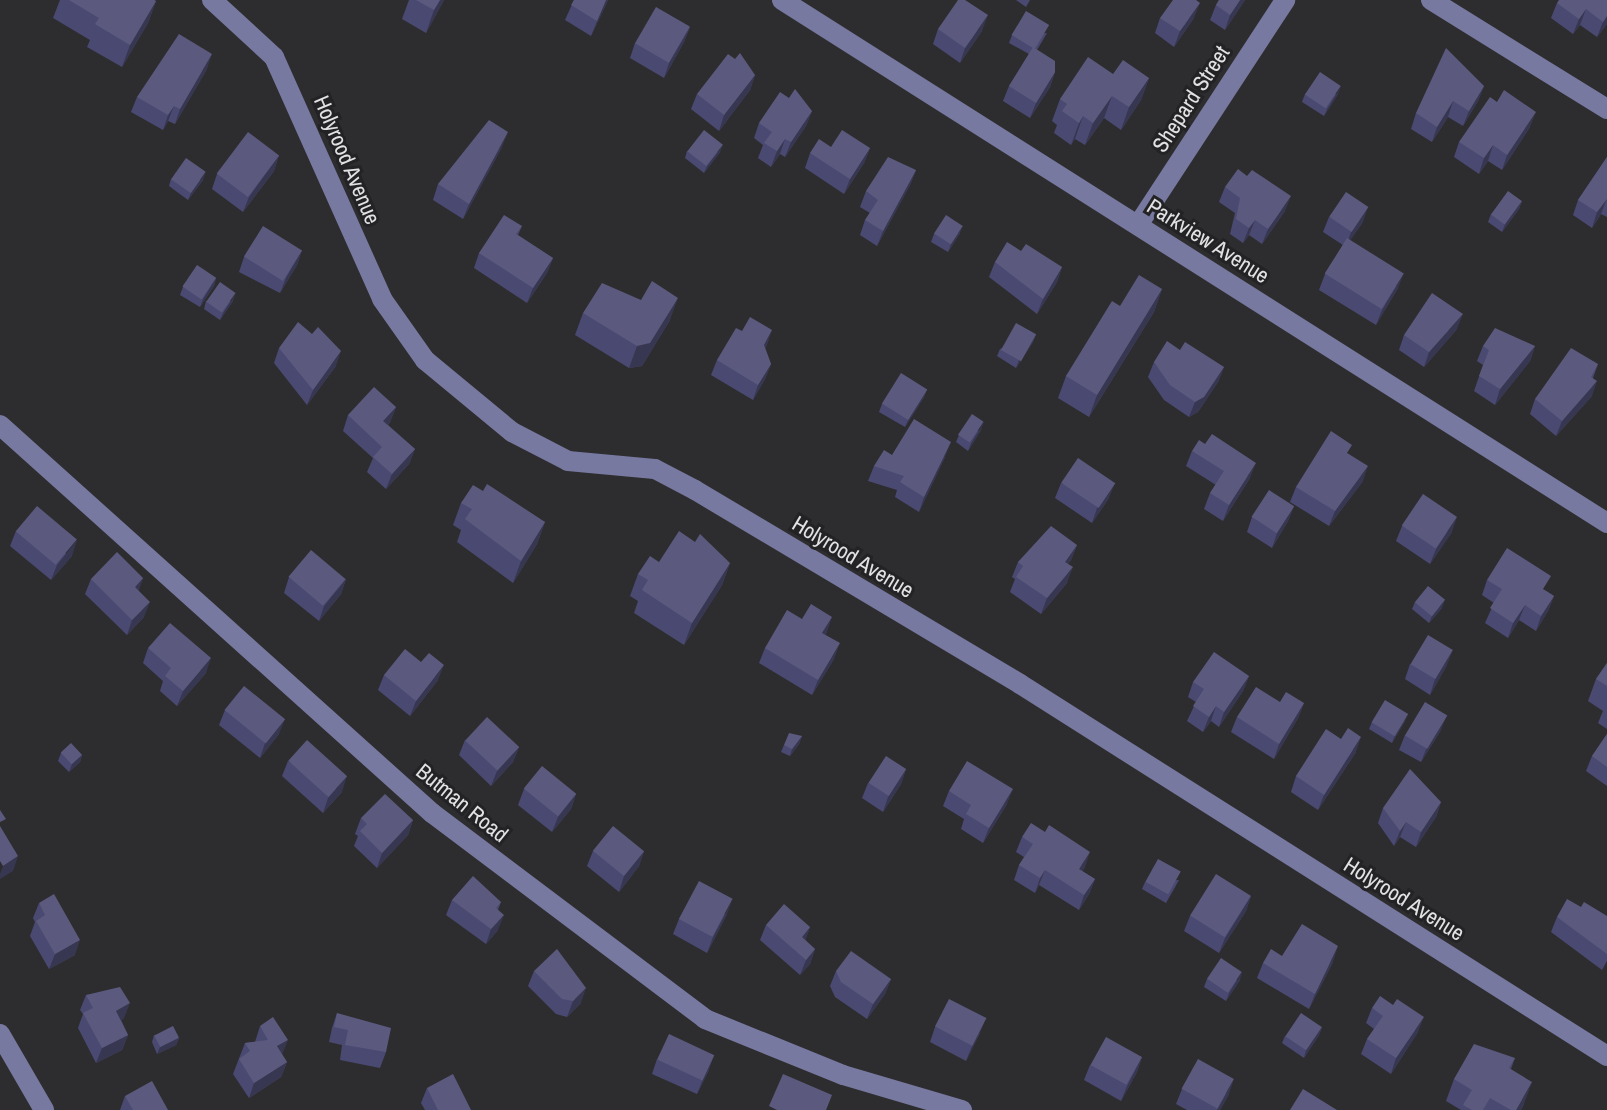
<!DOCTYPE html>
<style>
body{margin:0}
#map{position:relative;width:1607px;height:1110px;overflow:hidden;background:#2d2d30;font-family:"Archivo Narrow",sans-serif}
div>[style]{position:absolute}
.minor>*{height:20px;margin:-10px;padding:0 10px;transform-origin:10px;border-radius:10px;background:#7879a0}
.wall>*{inset:0;background:#4a4972}
.shaded-wall>*{inset:0;background:#383752}
.building>*{inset:0;background:#5b5a7e;transform-origin:0 0}
span{translate:-50% -50%;white-space:nowrap;text-align:center;line-height:1.15;-webkit-text-stroke:6px #232326;paint-order:stroke}
.street-label{font-size:22px;color:#e2e2e4}
</style>
<div id="map">
<div class="minor">
<div style="left:212px;top:0;width:84px;rotate:42.6deg"></div>
<div style="left:274px;top:57px;width:265px;rotate:65.9deg"></div>
<div style="left:382px;top:299px;width:75px;rotate:54.8deg"></div>
<div style="left:425px;top:360px;width:113px;rotate:39.6deg"></div>
<div style="left:512px;top:432px;width:63px;rotate:27.4deg"></div>
<div style="left:568px;top:461px;width:87px;rotate:5.3deg"></div>
<div style="left:655px;top:469px;width:45px;rotate:27.7deg"></div>
<div style="left:695px;top:490px;width:378px;rotate:30.8deg"></div>
<div style="left:1020px;top:684px;width:695px;rotate:32.36deg"></div>
<div style="left:782px;top:0;width:977px;rotate:32.37deg"></div>
<div style="left:1431px;top:0;width:207px;rotate:31.8deg"></div>
<div style="left:1138px;top:225px;width:269px;rotate:-56.8deg"></div>
<div style="left:0;top:425px;width:581px;rotate:41.93deg"></div>
<div style="left:432px;top:813px;width:342px;rotate:37deg"></div>
<div style="left:705px;top:1019px;width:149px;rotate:22.1deg"></div>
<div style="left:843px;top:1075px;width:124px;rotate:16.4deg"></div>
<div style="left:0;top:1034px;width:88px;rotate:59.9deg"></div>
</div>
<div class="wall">
<div style="clip-path:polygon(60px 0,154px 0,156px 1px,148px 23px,122px 67px,87px 47px,90px 40px,53px 18px)"></div>
<div style="clip-path:polygon(409px 0,444px 0,426px 33px,402px 19px)"></div>
<div style="clip-path:polygon(574px 0,608px 0,591px 36px,565px 20px)"></div>
<div style="clip-path:polygon(1016px 0,1030px 0,1026px 7px)"></div>
<div style="clip-path:polygon(1219px 0,1245px 0,1225px 30px,1210px 20px,1216px 5px)"></div>
<div style="clip-path:polygon(1607px 0,1607px 24px,1597px 37px,1580px 25px,1573px 34px,1551px 18px,1557px 3px)"></div>
<div style="clip-path:polygon(1160px 18px,1194px 18px,1174px 47px,1155px 33px)"></div>
<div style="clip-path:polygon(690px 27px,684px 42px,664px 78px,630px 58px,635px 43px)"></div>
<div style="clip-path:polygon(938px 29px,982px 31px,960px 63px,933px 44px)"></div>
<div style="clip-path:polygon(1047px 33px,1037px 50px,1055px 72px,1050px 87px,1030px 118px,1003px 101px,1009px 86px,1029px 54px,1009px 43px,1012px 35px)"></div>
<div style="clip-path:polygon(207px 69px,175px 124px,168px 121px,163px 130px,131px 112px,137px 97px)"></div>
<div style="clip-path:polygon(1113px 74px,1149px 78px,1141px 100px,1121px 130px,1104px 118px,1085px 145px,1075px 139px,1071px 145px,1054px 133px,1057px 125px,1052px 121px,1060px 99px)"></div>
<div style="clip-path:polygon(755px 75px,750px 90px,719px 131px,691px 109px,697px 94px)"></div>
<div style="clip-path:polygon(1484px 86px,1478px 101px,1463px 126px,1448px 117px,1432px 142px,1411px 129px,1416px 113px)"></div>
<div style="clip-path:polygon(1305px 94px,1338px 94px,1324px 116px,1302px 102px)"></div>
<div style="clip-path:polygon(812px 111px,806px 126px,785px 157px,780px 154px,771px 167px,758px 158px,763px 145px,754px 138px,759px 123px)"></div>
<div style="clip-path:polygon(1530px 127px,1502px 170px,1488px 161px,1479px 174px,1454px 157px,1459px 142px)"></div>
<div style="clip-path:polygon(502px 147px,463px 219px,433px 200px,438px 184px)"></div>
<div style="clip-path:polygon(831px 147px,870px 148px,864px 163px,844px 194px,805px 168px,810px 153px)"></div>
<div style="clip-path:polygon(687px 151px,720px 152px,704px 173px,685px 158px)"></div>
<div style="clip-path:polygon(279px 155px,274px 171px,243px 212px,212px 189px,217px 174px)"></div>
<div style="clip-path:polygon(1607px 157px,1607px 217px,1601px 214px,1592px 228px,1573px 215px,1578px 200px)"></div>
<div style="clip-path:polygon(916px 170px,910px 185px,877px 246px,860px 235px,865px 220px,870px 213px,860px 207px,866px 191px)"></div>
<div style="clip-path:polygon(171px 179px,203px 180px,188px 200px,169px 186px)"></div>
<div style="clip-path:polygon(1225px 187px,1285px 211px,1262px 244px,1249px 235px,1243px 243px,1230px 234px,1235px 213px,1219px 202px)"></div>
<div style="clip-path:polygon(1522px 201px,1519px 209px,1502px 232px,1488px 222px,1491px 214px)"></div>
<div style="clip-path:polygon(1329px 217px,1363px 222px,1350px 240px,1398px 288px,1376px 325px,1319px 290px,1325px 274px,1343px 245px,1323px 232px)"></div>
<div style="clip-path:polygon(522px 226px,518px 235px,553px 258px,547px 273px,527px 303px,474px 268px,479px 253px)"></div>
<div style="clip-path:polygon(960px 233px,948px 252px,931px 242px,934px 234px)"></div>
<div style="clip-path:polygon(302px 250px,297px 265px,280px 293px,239px 272px,244px 257px)"></div>
<div style="clip-path:polygon(1021px 251px,1062px 267px,1057px 282px,1037px 314px,989px 277px,995px 262px)"></div>
<div style="clip-path:polygon(216px 278px,214px 286px,200px 307px,180px 295px,183px 287px)"></div>
<div style="clip-path:polygon(1162px 289px,1154px 312px,1089px 417px,1058px 398px,1066px 376px,1120px 306px)"></div>
<div style="clip-path:polygon(206px 301px,233px 301px,220px 320px,204px 309px)"></div>
<div style="clip-path:polygon(583px 313px,670px 320px,642px 366px,629px 368px,575px 335px)"></div>
<div style="clip-path:polygon(1457px 329px,1424px 367px,1399px 350px,1404px 335px)"></div>
<div style="clip-path:polygon(1036px 334px,1033px 342px,1016px 368px,997px 356px,1000px 349px)"></div>
<div style="clip-path:polygon(767px 345px,765px 348px,771px 364px,765px 379px,753px 400px,711px 375px,717px 360px)"></div>
<div style="clip-path:polygon(1483px 346px,1535px 346px,1530px 361px,1495px 405px,1474px 391px,1483px 365px,1477px 361px)"></div>
<div style="clip-path:polygon(279px 348px,336px 366px,307px 405px,274px 363px)"></div>
<div style="clip-path:polygon(1180px 350px,1224px 367px,1218px 382px,1198px 412px,1189px 417px,1164px 400px,1148px 377px,1154px 362px)"></div>
<div style="clip-path:polygon(1598px 364px,1593px 378px,1592px 396px,1556px 436px,1530px 414px,1535px 399px)"></div>
<div style="clip-path:polygon(927px 389px,924px 397px,905px 427px,879px 412px,882px 404px)"></div>
<div style="clip-path:polygon(396px 407px,390px 422px,388px 425px,415px 449px,409px 464px,386px 489px,367px 472px,373px 458px,343px 431px,348px 415px)"></div>
<div style="clip-path:polygon(981px 430px,968px 451px,956px 442px,959px 435px)"></div>
<div style="clip-path:polygon(1192px 451px,1250px 478px,1223px 521px,1204px 509px,1210px 493px,1216px 485px,1186px 466px)"></div>
<div style="clip-path:polygon(1349px 454px,1363px 481px,1329px 526px,1290px 502px,1296px 487px)"></div>
<div style="clip-path:polygon(892px 455px,945px 457px,919px 512px,895px 497px,897px 490px,868px 481px,874px 466px)"></div>
<div style="clip-path:polygon(1061px 483px,1109px 498px,1092px 523px,1055px 498px)"></div>
<div style="clip-path:polygon(483px 491px,545px 522px,537px 544px,513px 583px,457px 542px,461px 530px,453px 525px,461px 503px)"></div>
<div style="clip-path:polygon(1294px 506px,1288px 521px,1272px 548px,1247px 532px,1252px 517px)"></div>
<div style="clip-path:polygon(1402px 526px,1452px 532px,1430px 564px,1396px 541px)"></div>
<div style="clip-path:polygon(16px 531px,72px 556px,51px 580px,10px 546px)"></div>
<div style="clip-path:polygon(1077px 545px,1071px 560px,1068px 564px,1067px 583px,1041px 614px,1010px 592px,1015px 579px,1012px 577px,1018px 562px)"></div>
<div style="clip-path:polygon(659px 562px,730px 563px,722px 585px,684px 645px,634px 613px,638px 601px,630px 596px,638px 574px)"></div>
<div style="clip-path:polygon(289px 577px,346px 579px,341px 594px,319px 621px,284px 593px)"></div>
<div style="clip-path:polygon(143px 578px,138px 591px,144px 617px,127px 635px,85px 594px,91px 579px)"></div>
<div style="clip-path:polygon(1487px 580px,1546px 591px,1554px 596px,1548px 611px,1536px 631px,1519px 620px,1508px 638px,1485px 623px,1494px 603px,1482px 595px)"></div>
<div style="clip-path:polygon(1415px 602px,1442px 608px,1429px 623px,1412px 609px)"></div>
<div style="clip-path:polygon(827px 632px,825px 635px,834px 659px,812px 695px,759px 663px,765px 648px)"></div>
<div style="clip-path:polygon(148px 648px,206px 673px,177px 706px,160px 691px,163px 681px,143px 663px)"></div>
<div style="clip-path:polygon(421px 662px,438px 680px,410px 716px,378px 690px,384px 675px)"></div>
<div style="clip-path:polygon(1607px 663px,1607px 729px,1598px 723px,1603px 711px,1588px 701px,1596px 679px)"></div>
<div style="clip-path:polygon(1410px 664px,1447px 665px,1430px 695px,1405px 679px)"></div>
<div style="clip-path:polygon(1249px 676px,1243px 691px,1219px 727px,1211px 721px,1203px 732px,1187px 721px,1196px 702px,1188px 697px,1193px 682px)"></div>
<div style="clip-path:polygon(1280px 702px,1304px 703px,1298px 718px,1274px 759px,1231px 732px,1237px 717px)"></div>
<div style="clip-path:polygon(225px 710px,279px 734px,260px 758px,219px 725px)"></div>
<div style="clip-path:polygon(1405px 721px,1392px 743px,1369px 729px,1372px 722px)"></div>
<div style="clip-path:polygon(1441px 730px,1421px 762px,1399px 750px,1405px 735px)"></div>
<div style="clip-path:polygon(1607px 734px,1607px 786px,1586px 771px,1592px 756px)"></div>
<div style="clip-path:polygon(802px 736px,799px 744px,790px 756px,781px 752px,784px 745px)"></div>
<div style="clip-path:polygon(1341px 739px,1356px 752px,1318px 810px,1291px 792px,1296px 776px)"></div>
<div style="clip-path:polygon(465px 740px,519px 747px,513px 762px,491px 786px,459px 755px)"></div>
<div style="clip-path:polygon(61px 753px,82px 755px,80px 762px,69px 772px,58px 761px)"></div>
<div style="clip-path:polygon(288px 761px,342px 792px,323px 813px,282px 776px)"></div>
<div style="clip-path:polygon(906px 769px,901px 784px,883px 812px,862px 798px,868px 783px)"></div>
<div style="clip-path:polygon(524px 789px,576px 794px,571px 809px,552px 832px,518px 805px)"></div>
<div style="clip-path:polygon(949px 791px,1007px 804px,983px 843px,961px 829px,964px 819px,943px 806px)"></div>
<div style="clip-path:polygon(1441px 802px,1436px 817px,1416px 847px,1400px 837px,1394px 846px,1378px 823px,1383px 808px)"></div>
<div style="clip-path:polygon(361px 818px,413px 820px,408px 835px,377px 868px,354px 846px,358px 836px,355px 834px)"></div>
<div style="clip-path:polygon(1022px 837px,1085px 867px,1082px 871px,1095px 879px,1089px 894px,1079px 910px,1039px 885px,1035px 893px,1014px 880px,1019px 865px,1024px 857px,1016px 852px)"></div>
<div style="clip-path:polygon(593px 851px,644px 851px,639px 866px,619px 892px,587px 866px)"></div>
<div style="clip-path:polygon(1179px 880px,1166px 903px,1142px 889px,1145px 882px)"></div>
<div style="clip-path:polygon(1251px 896px,1246px 911px,1219px 953px,1184px 931px,1190px 916px)"></div>
<div style="clip-path:polygon(452px 900px,501px 902px,498px 910px,498px 930px,486px 944px,446px 915px)"></div>
<div style="clip-path:polygon(39px 903px,75px 955px,49px 969px,30px 936px,35px 922px,33px 918px)"></div>
<div style="clip-path:polygon(1581px 907px,1607px 916px,1607px 961px,1602px 970px,1551px 932px,1557px 917px)"></div>
<div style="clip-path:polygon(727px 914px,707px 953px,673px 934px,679px 919px)"></div>
<div style="clip-path:polygon(766px 925px,810px 927px,805px 940px,815px 949px,810px 964px,800px 975px,760px 940px)"></div>
<div style="clip-path:polygon(1333px 962px,1309px 1009px,1257px 978px,1263px 963px)"></div>
<div style="clip-path:polygon(534px 971px,581px 1003px,567px 1017px,556px 1014px,528px 986px)"></div>
<div style="clip-path:polygon(836px 971px,891px 979px,885px 994px,867px 1019px,835px 997px,830px 986px)"></div>
<div style="clip-path:polygon(1207px 979px,1240px 980px,1226px 1001px,1204px 987px)"></div>
<div style="clip-path:polygon(86px 995px,124px 1018px,121px 1020px,128px 1035px,122px 1050px,96px 1063px,78px 1028px,83px 1014px,80px 1010px)"></div>
<div style="clip-path:polygon(1372px 1008px,1418px 1032px,1391px 1074px,1361px 1054px,1367px 1039px,1374px 1029px,1366px 1023px)"></div>
<div style="clip-path:polygon(337px 1013px,386px 1052px,380px 1068px,340px 1060px,342px 1045px,329px 1042px,332px 1028px)"></div>
<div style="clip-path:polygon(260px 1026px,287px 1062px,281px 1077px,249px 1098px,233px 1074px,245px 1043px,255px 1042px)"></div>
<div style="clip-path:polygon(935px 1027px,980px 1033px,966px 1061px,930px 1042px)"></div>
<div style="clip-path:polygon(1322px 1027px,1319px 1035px,1304px 1058px,1282px 1043px,1285px 1036px)"></div>
<div style="clip-path:polygon(154px 1035px,179px 1038px,176px 1045px,157px 1054px,152px 1042px)"></div>
<div style="clip-path:polygon(1142px 1057px,1137px 1072px,1121px 1101px,1084px 1080px,1090px 1065px)"></div>
<div style="clip-path:polygon(1515px 1058px,1511px 1069px,1524px 1104px,1521px 1110px,1461px 1110px,1446px 1101px,1454px 1079px)"></div>
<div style="clip-path:polygon(657px 1059px,709px 1070px,697px 1094px,652px 1074px)"></div>
<div style="clip-path:polygon(427px 1088px,471px 1110px,425px 1110px,421px 1103px)"></div>
<div style="clip-path:polygon(1182px 1089px,1229px 1094px,1220px 1110px,1187px 1110px,1176px 1104px)"></div>
<div style="clip-path:polygon(125px 1096px,168px 1110px,120px 1110px)"></div>
</div>
<div class="shaded-wall">
<div style="clip-path:polygon(440px 0,444px 0,426px 33px,434px 10px)"></div>
<div style="clip-path:polygon(606px 0,608px 0,591px 36px,597px 21px)"></div>
<div style="clip-path:polygon(1240px 0,1245px 0,1225px 30px,1230px 15px)"></div>
<div style="clip-path:polygon(156px 1px,148px 23px,122px 67px,130px 45px)"></div>
<div style="clip-path:polygon(1200px 3px,1194px 18px,1174px 47px,1180px 31px)"></div>
<div style="clip-path:polygon(1586px 9px,1580px 25px,1573px 34px,1579px 19px)"></div>
<div style="clip-path:polygon(988px 15px,982px 31px,960px 63px,965px 48px)"></div>
<div style="clip-path:polygon(1607px 16px,1607px 24px,1597px 37px,1603px 22px)"></div>
<div style="clip-path:polygon(690px 27px,684px 42px,664px 78px,669px 63px)"></div>
<div style="clip-path:polygon(212px 54px,207px 69px,175px 124px,180px 109px)"></div>
<div style="clip-path:polygon(1055px 72px,1050px 87px,1030px 118px,1036px 103px)"></div>
<div style="clip-path:polygon(755px 75px,750px 90px,719px 131px,724px 115px)"></div>
<div style="clip-path:polygon(1149px 78px,1141px 100px,1121px 130px,1129px 107px)"></div>
<div style="clip-path:polygon(1341px 86px,1338px 94px,1324px 116px,1327px 109px)"></div>
<div style="clip-path:polygon(1484px 86px,1478px 101px,1463px 126px,1469px 111px)"></div>
<div style="clip-path:polygon(1112px 96px,1104px 118px,1085px 145px,1093px 123px)"></div>
<div style="clip-path:polygon(1453px 101px,1448px 117px,1432px 142px,1437px 127px)"></div>
<div style="clip-path:polygon(174px 106px,168px 121px,163px 130px,168px 115px)"></div>
<div style="clip-path:polygon(812px 111px,806px 126px,785px 157px,791px 142px)"></div>
<div style="clip-path:polygon(1536px 112px,1530px 127px,1502px 170px,1507px 155px)"></div>
<div style="clip-path:polygon(1083px 116px,1075px 139px,1071px 145px,1079px 123px)"></div>
<div style="clip-path:polygon(508px 132px,502px 147px,463px 219px,469px 204px)"></div>
<div style="clip-path:polygon(785px 139px,780px 154px,771px 167px,777px 151px)"></div>
<div style="clip-path:polygon(723px 145px,720px 152px,704px 173px,707px 166px)"></div>
<div style="clip-path:polygon(1493px 145px,1488px 161px,1479px 174px,1484px 158px)"></div>
<div style="clip-path:polygon(870px 148px,864px 163px,844px 194px,850px 179px)"></div>
<div style="clip-path:polygon(279px 155px,274px 171px,243px 212px,249px 197px)"></div>
<div style="clip-path:polygon(916px 170px,910px 185px,877px 246px,883px 231px)"></div>
<div style="clip-path:polygon(206px 172px,203px 180px,188px 200px,191px 193px)"></div>
<div style="clip-path:polygon(1291px 196px,1285px 211px,1262px 244px,1268px 229px)"></div>
<div style="clip-path:polygon(1607px 198px,1601px 214px,1592px 228px,1597px 212px)"></div>
<div style="clip-path:polygon(1522px 201px,1519px 209px,1502px 232px,1505px 224px)"></div>
<div style="clip-path:polygon(1368px 207px,1363px 222px,1346px 247px,1351px 232px)"></div>
<div style="clip-path:polygon(1255px 220px,1249px 235px,1243px 243px,1249px 228px)"></div>
<div style="clip-path:polygon(963px 226px,960px 233px,948px 252px,951px 244px)"></div>
<div style="clip-path:polygon(302px 250px,297px 265px,280px 293px,286px 278px)"></div>
<div style="clip-path:polygon(553px 258px,547px 273px,527px 303px,533px 288px)"></div>
<div style="clip-path:polygon(1062px 267px,1057px 282px,1037px 314px,1043px 299px)"></div>
<div style="clip-path:polygon(1404px 273px,1398px 288px,1376px 325px,1382px 310px)"></div>
<div style="clip-path:polygon(216px 278px,214px 286px,200px 307px,203px 299px)"></div>
<div style="clip-path:polygon(1162px 289px,1154px 312px,1089px 417px,1097px 395px)"></div>
<div style="clip-path:polygon(236px 293px,233px 301px,220px 320px,223px 313px)"></div>
<div style="clip-path:polygon(678px 298px,670px 320px,642px 366px,629px 368px,637px 346px)"></div>
<div style="clip-path:polygon(1463px 314px,1457px 329px,1424px 367px,1429px 352px)"></div>
<div style="clip-path:polygon(772px 330px,767px 345px,758px 360px,764px 345px)"></div>
<div style="clip-path:polygon(1036px 334px,1033px 342px,1016px 368px,1019px 360px)"></div>
<div style="clip-path:polygon(1535px 346px,1530px 361px,1495px 405px,1500px 389px)"></div>
<div style="clip-path:polygon(341px 351px,336px 366px,307px 405px,313px 390px)"></div>
<div style="clip-path:polygon(771px 364px,765px 379px,753px 400px,758px 385px)"></div>
<div style="clip-path:polygon(1224px 367px,1218px 382px,1198px 412px,1189px 417px,1195px 402px)"></div>
<div style="clip-path:polygon(1597px 381px,1592px 396px,1556px 436px,1562px 421px)"></div>
<div style="clip-path:polygon(927px 389px,924px 397px,905px 427px,908px 420px)"></div>
<div style="clip-path:polygon(396px 407px,390px 422px,378px 436px,383px 421px)"></div>
<div style="clip-path:polygon(984px 422px,981px 430px,968px 451px,971px 443px)"></div>
<div style="clip-path:polygon(951px 442px,945px 457px,919px 512px,924px 497px)"></div>
<div style="clip-path:polygon(415px 449px,409px 464px,386px 489px,392px 474px)"></div>
<div style="clip-path:polygon(1256px 463px,1250px 478px,1223px 521px,1229px 505px)"></div>
<div style="clip-path:polygon(1368px 466px,1363px 481px,1329px 526px,1335px 511px)"></div>
<div style="clip-path:polygon(1115px 483px,1109px 498px,1092px 523px,1097px 508px)"></div>
<div style="clip-path:polygon(1294px 506px,1288px 521px,1272px 548px,1277px 533px)"></div>
<div style="clip-path:polygon(1457px 517px,1452px 532px,1430px 564px,1436px 549px)"></div>
<div style="clip-path:polygon(545px 522px,537px 544px,513px 583px,521px 561px)"></div>
<div style="clip-path:polygon(77px 540px,72px 556px,51px 580px,57px 565px)"></div>
<div style="clip-path:polygon(1077px 545px,1071px 560px,1059px 577px,1065px 562px)"></div>
<div style="clip-path:polygon(730px 563px,722px 585px,684px 645px,692px 623px)"></div>
<div style="clip-path:polygon(1073px 567px,1067px 583px,1041px 614px,1047px 598px)"></div>
<div style="clip-path:polygon(143px 578px,138px 593px,135px 587px)"></div>
<div style="clip-path:polygon(346px 579px,341px 594px,319px 621px,324px 606px)"></div>
<div style="clip-path:polygon(1554px 596px,1548px 611px,1536px 631px,1541px 616px)"></div>
<div style="clip-path:polygon(1445px 600px,1442px 608px,1429px 623px,1432px 616px)"></div>
<div style="clip-path:polygon(150px 602px,144px 617px,127px 635px,132px 620px)"></div>
<div style="clip-path:polygon(1525px 605px,1519px 620px,1508px 638px,1513px 623px)"></div>
<div style="clip-path:polygon(832px 617px,827px 632px,817px 648px,822px 633px)"></div>
<div style="clip-path:polygon(840px 643px,834px 659px,812px 695px,818px 680px)"></div>
<div style="clip-path:polygon(1453px 650px,1447px 665px,1430px 695px,1435px 679px)"></div>
<div style="clip-path:polygon(211px 658px,206px 673px,177px 706px,183px 691px)"></div>
<div style="clip-path:polygon(444px 665px,438px 680px,410px 716px,416px 701px)"></div>
<div style="clip-path:polygon(1249px 676px,1243px 691px,1219px 727px,1224px 712px)"></div>
<div style="clip-path:polygon(1304px 703px,1298px 718px,1274px 759px,1279px 744px)"></div>
<div style="clip-path:polygon(1216px 706px,1211px 721px,1203px 732px,1209px 717px)"></div>
<div style="clip-path:polygon(1408px 714px,1405px 721px,1392px 743px,1395px 735px)"></div>
<div style="clip-path:polygon(1447px 715px,1441px 730px,1421px 762px,1427px 747px)"></div>
<div style="clip-path:polygon(285px 719px,279px 734px,260px 758px,265px 743px)"></div>
<div style="clip-path:polygon(802px 736px,799px 744px,790px 756px,792px 749px)"></div>
<div style="clip-path:polygon(1361px 737px,1356px 752px,1318px 810px,1324px 795px)"></div>
<div style="clip-path:polygon(519px 747px,513px 762px,491px 786px,497px 771px)"></div>
<div style="clip-path:polygon(82px 755px,80px 762px,69px 772px,72px 764px)"></div>
<div style="clip-path:polygon(906px 769px,901px 784px,883px 812px,888px 797px)"></div>
<div style="clip-path:polygon(347px 776px,342px 792px,323px 813px,328px 798px)"></div>
<div style="clip-path:polygon(1013px 789px,1007px 804px,983px 843px,989px 828px)"></div>
<div style="clip-path:polygon(576px 794px,571px 809px,552px 832px,558px 817px)"></div>
<div style="clip-path:polygon(1441px 802px,1436px 817px,1416px 847px,1421px 832px)"></div>
<div style="clip-path:polygon(413px 820px,408px 835px,377px 868px,382px 853px)"></div>
<div style="clip-path:polygon(1406px 822px,1400px 837px,1394px 846px,1400px 831px)"></div>
<div style="clip-path:polygon(644px 851px,639px 866px,619px 892px,624px 876px)"></div>
<div style="clip-path:polygon(1090px 852px,1085px 867px,1073px 884px,1079px 869px)"></div>
<div style="clip-path:polygon(18px 856px,13px 871px,0 879px,0 874px,3px 866px)"></div>
<div style="clip-path:polygon(1045px 870px,1039px 885px,1035px 893px,1040px 878px)"></div>
<div style="clip-path:polygon(1095px 879px,1089px 894px,1079px 910px,1084px 895px)"></div>
<div style="clip-path:polygon(1251px 896px,1246px 911px,1219px 953px,1225px 938px)"></div>
<div style="clip-path:polygon(733px 899px,727px 914px,707px 953px,713px 937px)"></div>
<div style="clip-path:polygon(504px 915px,498px 930px,486px 944px,491px 929px)"></div>
<div style="clip-path:polygon(810px 927px,805px 942px,796px 952px,802px 937px)"></div>
<div style="clip-path:polygon(80px 940px,75px 955px,49px 969px,55px 954px)"></div>
<div style="clip-path:polygon(1338px 946px,1333px 962px,1309px 1009px,1315px 994px)"></div>
<div style="clip-path:polygon(815px 949px,810px 964px,800px 975px,806px 960px)"></div>
<div style="clip-path:polygon(1242px 972px,1240px 980px,1226px 1001px,1229px 993px)"></div>
<div style="clip-path:polygon(891px 979px,885px 994px,867px 1019px,873px 1004px)"></div>
<div style="clip-path:polygon(586px 988px,581px 1003px,567px 1017px,573px 1001px)"></div>
<div style="clip-path:polygon(130px 1003px,124px 1018px,111px 1026px,116px 1011px)"></div>
<div style="clip-path:polygon(1424px 1017px,1418px 1032px,1391px 1074px,1396px 1058px)"></div>
<div style="clip-path:polygon(986px 1018px,980px 1033px,966px 1061px,972px 1046px)"></div>
<div style="clip-path:polygon(1322px 1027px,1319px 1035px,1304px 1058px,1306px 1050px)"></div>
<div style="clip-path:polygon(128px 1035px,122px 1050px,96px 1063px,102px 1048px)"></div>
<div style="clip-path:polygon(179px 1038px,176px 1045px,157px 1054px,160px 1047px)"></div>
<div style="clip-path:polygon(288px 1040px,282px 1055px,277px 1046px)"></div>
<div style="clip-path:polygon(714px 1055px,709px 1070px,697px 1094px,703px 1079px)"></div>
<div style="clip-path:polygon(1142px 1057px,1137px 1072px,1121px 1101px,1127px 1086px)"></div>
<div style="clip-path:polygon(287px 1062px,281px 1077px,249px 1098px,254px 1083px)"></div>
<div style="clip-path:polygon(1234px 1079px,1229px 1094px,1220px 1110px,1217px 1110px)"></div>
<div style="clip-path:polygon(1532px 1082px,1524px 1104px,1521px 1110px,1516px 1110px)"></div>
</div>
<div class="building">
<div style="clip-path:polygon(69px 0,154px 0,156px 1px,130px 45px,95px 24px,99px 18px)"></div>
<div style="clip-path:polygon(416px 0,440px 0,434px 10px)"></div>
<div style="clip-path:polygon(574px 0,606px 0,597px 21px,571px 5px)"></div>
<div style="clip-path:polygon(958px 0,965px 0,988px 15px,965px 48px,938px 29px)"></div>
<div style="clip-path:polygon(1173px 0,1196px 0,1200px 3px,1180px 31px,1160px 18px)"></div>
<div style="clip-path:polygon(1219px 0,1240px 0,1230px 15px,1216px 5px)"></div>
<div style="clip-path:polygon(1559px 0,1607px 0,1607px 16px,1603px 22px,1586px 9px,1579px 19px,1557px 3px)"></div>
<div style="left:656px;top:7px;width:39px;height:42px;rotate:30deg"></div>
<div style="left:1026px;top:11px;width:27px;height:28px;rotate:31deg"></div>
<div style="clip-path:polygon(179px 34px,212px 54px,180px 109px,174px 106px,168px 115px,137px 97px)"></div>
<div style="clip-path:polygon(1033px 47px,1055px 61px,1055px 72px,1036px 103px,1009px 86px)"></div>
<div style="clip-path:polygon(1446px 48px,1484px 86px,1469px 111px,1453px 101px,1437px 127px,1416px 113px)"></div>
<div style="clip-path:polygon(740px 53px,755px 75px,724px 115px,697px 94px,728px 54px,735px 59px)"></div>
<div style="clip-path:polygon(1088px 57px,1113px 74px,1123px 60px,1149px 78px,1129px 107px,1112px 96px,1093px 123px,1083px 116px,1079px 123px,1062px 111px,1067px 104px,1060px 99px)"></div>
<div style="left:1320px;top:72px;width:25px;height:27px;rotate:34deg"></div>
<div style="clip-path:polygon(795px 89px,812px 111px,791px 142px,785px 139px,777px 151px,764px 143px,772px 132px,759px 123px,780px 92px,789px 98px)"></div>
<div style="clip-path:polygon(1504px 90px,1536px 112px,1507px 155px,1493px 145px,1484px 158px,1459px 142px,1490px 97px,1497px 102px)"></div>
<div style="clip-path:polygon(489px 120px,508px 132px,469px 204px,438px 184px)"></div>
<div style="left:704px;top:130px;width:24px;height:27px;rotate:38deg"></div>
<div style="clip-path:polygon(842px 130px,870px 148px,850px 179px,810px 153px,819px 139px,831px 147px)"></div>
<div style="left:248px;top:132px;width:39px;height:52px;rotate:37deg"></div>
<div style="clip-path:polygon(888px 157px,916px 170px,883px 231px,865px 220px,878px 200px,866px 191px)"></div>
<div style="clip-path:polygon(1607px 157px,1607px 199px,1597px 212px,1578px 200px)"></div>
<div style="left:186px;top:158px;width:24px;height:26px;rotate:35deg"></div>
<div style="clip-path:polygon(1238px 169px,1247px 176px,1252px 170px,1291px 196px,1268px 229px,1255px 220px,1249px 228px,1236px 219px,1240px 198px,1225px 187px)"></div>
<div style="left:1508px;top:191px;width:17px;height:29px;rotate:36deg"></div>
<div style="left:1346px;top:192px;width:27px;height:30px;rotate:34deg"></div>
<div style="clip-path:polygon(504px 215px,522px 226px,516px 234px,553px 258px,533px 288px,479px 253px)"></div>
<div style="left:946px;top:215px;width:20px;height:22px;rotate:33deg"></div>
<div style="left:263px;top:226px;width:46px;height:36px;rotate:32deg"></div>
<div style="left:1347px;top:238px;width:67px;height:42px;rotate:32deg"></div>
<div style="clip-path:polygon(1007px 242px,1021px 251px,1026px 244px,1062px 267px,1043px 299px,995px 262px)"></div>
<div style="left:197px;top:265px;width:23px;height:26px;rotate:34deg"></div>
<div style="clip-path:polygon(1139px 275px,1162px 289px,1097px 395px,1066px 376px,1112px 301px,1120px 306px)"></div>
<div style="clip-path:polygon(652px 281px,678px 298px,650px 343px,637px 346px,583px 313px,602px 283px,641px 300px)"></div>
<div style="left:220px;top:282px;width:19px;height:24px;rotate:35deg"></div>
<div style="clip-path:polygon(1432px 293px,1463px 314px,1429px 352px,1404px 335px)"></div>
<div style="clip-path:polygon(750px 317px,772px 330px,764px 345px,771px 364px,758px 385px,717px 360px,736px 328px,742px 331px)"></div>
<div style="clip-path:polygon(298px 322px,312px 334px,318px 327px,341px 351px,313px 390px,279px 348px)"></div>
<div style="left:1016px;top:323px;width:23px;height:31px;rotate:29deg"></div>
<div style="clip-path:polygon(1495px 328px,1535px 346px,1500px 389px,1479px 376px,1489px 350px,1483px 346px)"></div>
<div style="clip-path:polygon(1167px 341px,1180px 350px,1185px 342px,1224px 367px,1204px 397px,1195px 402px,1170px 385px,1154px 362px)"></div>
<div style="clip-path:polygon(1571px 348px,1598px 364px,1591px 377px,1597px 381px,1562px 421px,1535px 399px)"></div>
<div style="left:901px;top:373px;width:31px;height:36px;rotate:32deg"></div>
<div style="clip-path:polygon(374px 387px,396px 407px,383px 421px,415px 449px,392px 474px,373px 457px,382px 447px,348px 415px)"></div>
<div style="left:972px;top:414px;width:14px;height:25px;rotate:34deg"></div>
<div style="clip-path:polygon(914px 419px,951px 442px,924px 497px,900px 482px,904px 476px,874px 466px,884px 450px,892px 455px)"></div>
<div style="clip-path:polygon(1331px 431px,1352px 445px,1347px 453px,1368px 466px,1335px 511px,1296px 487px)"></div>
<div style="clip-path:polygon(1212px 434px,1256px 463px,1229px 505px,1210px 493px,1224px 471px,1192px 451px,1199px 440px,1205px 444px)"></div>
<div style="left:1078px;top:458px;width:45px;height:30px;rotate:34deg"></div>
<div style="clip-path:polygon(487px 484px,545px 522px,521px 561px,465px 519px,472px 509px,461px 503px,473px 485px,483px 491px)"></div>
<div style="left:1269px;top:490px;width:30px;height:32px;rotate:33deg"></div>
<div style="left:1423px;top:494px;width:41px;height:38px;rotate:34deg"></div>
<div style="left:37px;top:506px;width:52px;height:33px;rotate:40deg"></div>
<div style="clip-path:polygon(1051px 526px,1077px 545px,1065px 562px,1073px 567px,1047px 598px,1016px 577px,1023px 566px,1018px 562px)"></div>
<div style="clip-path:polygon(679px 531px,695px 542px,700px 534px,730px 563px,692px 623px,642px 590px,648px 580px,638px 574px,650px 556px,659px 562px)"></div>
<div style="clip-path:polygon(1507px 548px,1551px 576px,1543px 589px,1554px 596px,1541px 616px,1525px 605px,1513px 623px,1490px 608px,1502px 589px,1487px 580px)"></div>
<div style="left:311px;top:550px;width:45px;height:35px;rotate:40deg"></div>
<div style="clip-path:polygon(117px 552px,143px 578px,135px 587px,150px 602px,132px 620px,91px 579px)"></div>
<div style="left:1428px;top:586px;width:22px;height:21px;rotate:39deg"></div>
<div style="clip-path:polygon(811px 604px,832px 617px,822px 633px,840px 643px,818px 680px,765px 648px,787px 610px,802px 619px)"></div>
<div style="clip-path:polygon(170px 623px,211px 658px,183px 691px,165px 676px,171px 668px,148px 648px)"></div>
<div style="left:1428px;top:635px;width:29px;height:34px;rotate:31deg"></div>
<div style="clip-path:polygon(405px 649px,421px 662px,429px 653px,444px 665px,416px 701px,384px 675px)"></div>
<div style="clip-path:polygon(1214px 652px,1249px 676px,1224px 712px,1216px 706px,1209px 717px,1193px 706px,1204px 689px,1193px 682px)"></div>
<div style="clip-path:polygon(1607px 663px,1607px 686px,1596px 679px)"></div>
<div style="left:244px;top:686px;width:53px;height:31px;rotate:39deg"></div>
<div style="clip-path:polygon(1256px 687px,1280px 702px,1286px 692px,1304px 703px,1279px 744px,1237px 717px)"></div>
<div style="left:1385px;top:700px;width:27px;height:26px;rotate:31deg"></div>
<div style="left:1425px;top:702px;width:26px;height:39px;rotate:31deg"></div>
<div style="left:487px;top:717px;width:44px;height:32px;rotate:43deg"></div>
<div style="clip-path:polygon(1348px 728px,1361px 737px,1324px 795px,1296px 776px,1326px 729px,1341px 739px)"></div>
<div style="clip-path:polygon(789px 733px,802px 736px,792px 749px,784px 745px)"></div>
<div style="clip-path:polygon(1607px 734px,1607px 767px,1592px 756px)"></div>
<div style="left:307px;top:740px;width:54px;height:28px;rotate:42deg"></div>
<div style="left:71px;top:743px;width:16px;height:14px;rotate:47deg"></div>
<div style="left:886px;top:756px;width:24px;height:32px;rotate:33deg"></div>
<div style="clip-path:polygon(967px 761px,1013px 789px,989px 828px,966px 814px,971px 805px,949px 791px)"></div>
<div style="left:542px;top:766px;width:44px;height:29px;rotate:39deg"></div>
<div style="clip-path:polygon(1410px 769px,1441px 802px,1421px 832px,1406px 822px,1400px 831px,1383px 808px)"></div>
<div style="clip-path:polygon(385px 794px,413px 820px,382px 853px,360px 831px,367px 824px,361px 818px)"></div>
<div style="clip-path:polygon(0 810px,6px 819px,0 822px)"></div>
<div style="clip-path:polygon(1031px 823px,1045px 832px,1049px 825px,1090px 852px,1079px 869px,1095px 879px,1084px 895px,1045px 870px,1040px 878px,1019px 865px,1033px 844px,1022px 837px)"></div>
<div style="clip-path:polygon(0 826px,18px 856px,3px 866px,0 861px)"></div>
<div style="left:613px;top:826px;width:40px;height:32px;rotate:39deg"></div>
<div style="left:1158px;top:859px;width:26px;height:26px;rotate:29deg"></div>
<div style="left:1216px;top:874px;width:41px;height:49px;rotate:32deg"></div>
<div style="clip-path:polygon(473px 876px,501px 902px,496px 908px,504px 915px,491px 929px,452px 900px)"></div>
<div style="left:699px;top:881px;width:38px;height:43px;rotate:28deg"></div>
<div style="clip-path:polygon(54px 894px,80px 940px,55px 954px,36px 921px,45px 915px,39px 903px)"></div>
<div style="clip-path:polygon(1567px 899px,1581px 907px,1584px 902px,1607px 916px,1607px 954px,1557px 917px)"></div>
<div style="clip-path:polygon(784px 904px,810px 927px,802px 937px,815px 949px,806px 960px,766px 925px)"></div>
<div style="clip-path:polygon(1302px 924px,1338px 946px,1315px 994px,1263px 963px,1271px 949px,1282px 956px)"></div>
<div style="clip-path:polygon(557px 949px,586px 988px,573px 1001px,562px 999px,534px 971px)"></div>
<div style="clip-path:polygon(851px 951px,891px 979px,873px 1004px,841px 982px,836px 971px)"></div>
<div style="left:1221px;top:958px;width:25px;height:25px;rotate:34deg"></div>
<div style="clip-path:polygon(120px 987px,130px 1003px,116px 1011px,128px 1035px,102px 1048px,83px 1013px,93px 1008px,86px 995px)"></div>
<div style="clip-path:polygon(1380px 996px,1393px 1005px,1397px 999px,1424px 1017px,1396px 1058px,1367px 1039px,1383px 1016px,1372px 1008px)"></div>
<div style="left:949px;top:999px;width:42px;height:31px;rotate:27deg"></div>
<div style="clip-path:polygon(337px 1013px,391px 1028px,386px 1052px,345px 1045px,348px 1030px,334px 1027px)"></div>
<div style="left:1301px;top:1013px;width:25px;height:28px;rotate:34deg"></div>
<div style="clip-path:polygon(273px 1017px,288px 1040px,277px 1046px,287px 1062px,254px 1083px,239px 1059px,250px 1051px,245px 1043px,268px 1040px,260px 1026px)"></div>
<div style="left:173px;top:1026px;width:13px;height:21px;rotate:63deg"></div>
<div style="left:669px;top:1034px;width:50px;height:28px;rotate:25deg"></div>
<div style="left:1106px;top:1037px;width:41px;height:32px;rotate:29deg"></div>
<div style="clip-path:polygon(1474px 1044px,1515px 1058px,1509px 1068px,1532px 1082px,1516px 1110px,1511px 1110px,1490px 1098px,1483px 1110px,1472px 1110px,1463px 1105px,1472px 1090px,1454px 1079px)"></div>
<div style="left:1198px;top:1059px;width:41px;height:34px;rotate:29deg"></div>
<div style="clip-path:polygon(453px 1074px,471px 1110px,438px 1110px,427px 1088px)"></div>
<div style="clip-path:polygon(783px 1074px,832px 1095px,826px 1110px,777px 1110px,769px 1106px)"></div>
<div style="clip-path:polygon(152px 1081px,168px 1110px,133px 1110px,125px 1096px)"></div>
<div style="clip-path:polygon(1303px 1089px,1337px 1110px,1290px 1110px)"></div>
</div>
<div class="street-label">
<span style="left:1191px;top:99px;rotate:-57deg">Shepard Street</span>
<span style="left:347px;top:160px;rotate:67deg">Holyrood Avenue</span>
<span style="left:1208px;top:241px;rotate:32deg">Parkview Avenue</span>
<span style="left:853px;top:557px;rotate:31deg">Holyrood Avenue</span>
<span style="left:462px;top:803px;rotate:39deg">Butman Road</span>
<span style="left:1404px;top:899px;rotate:32deg">Holyrood Avenue</span>
</div>
</div>
